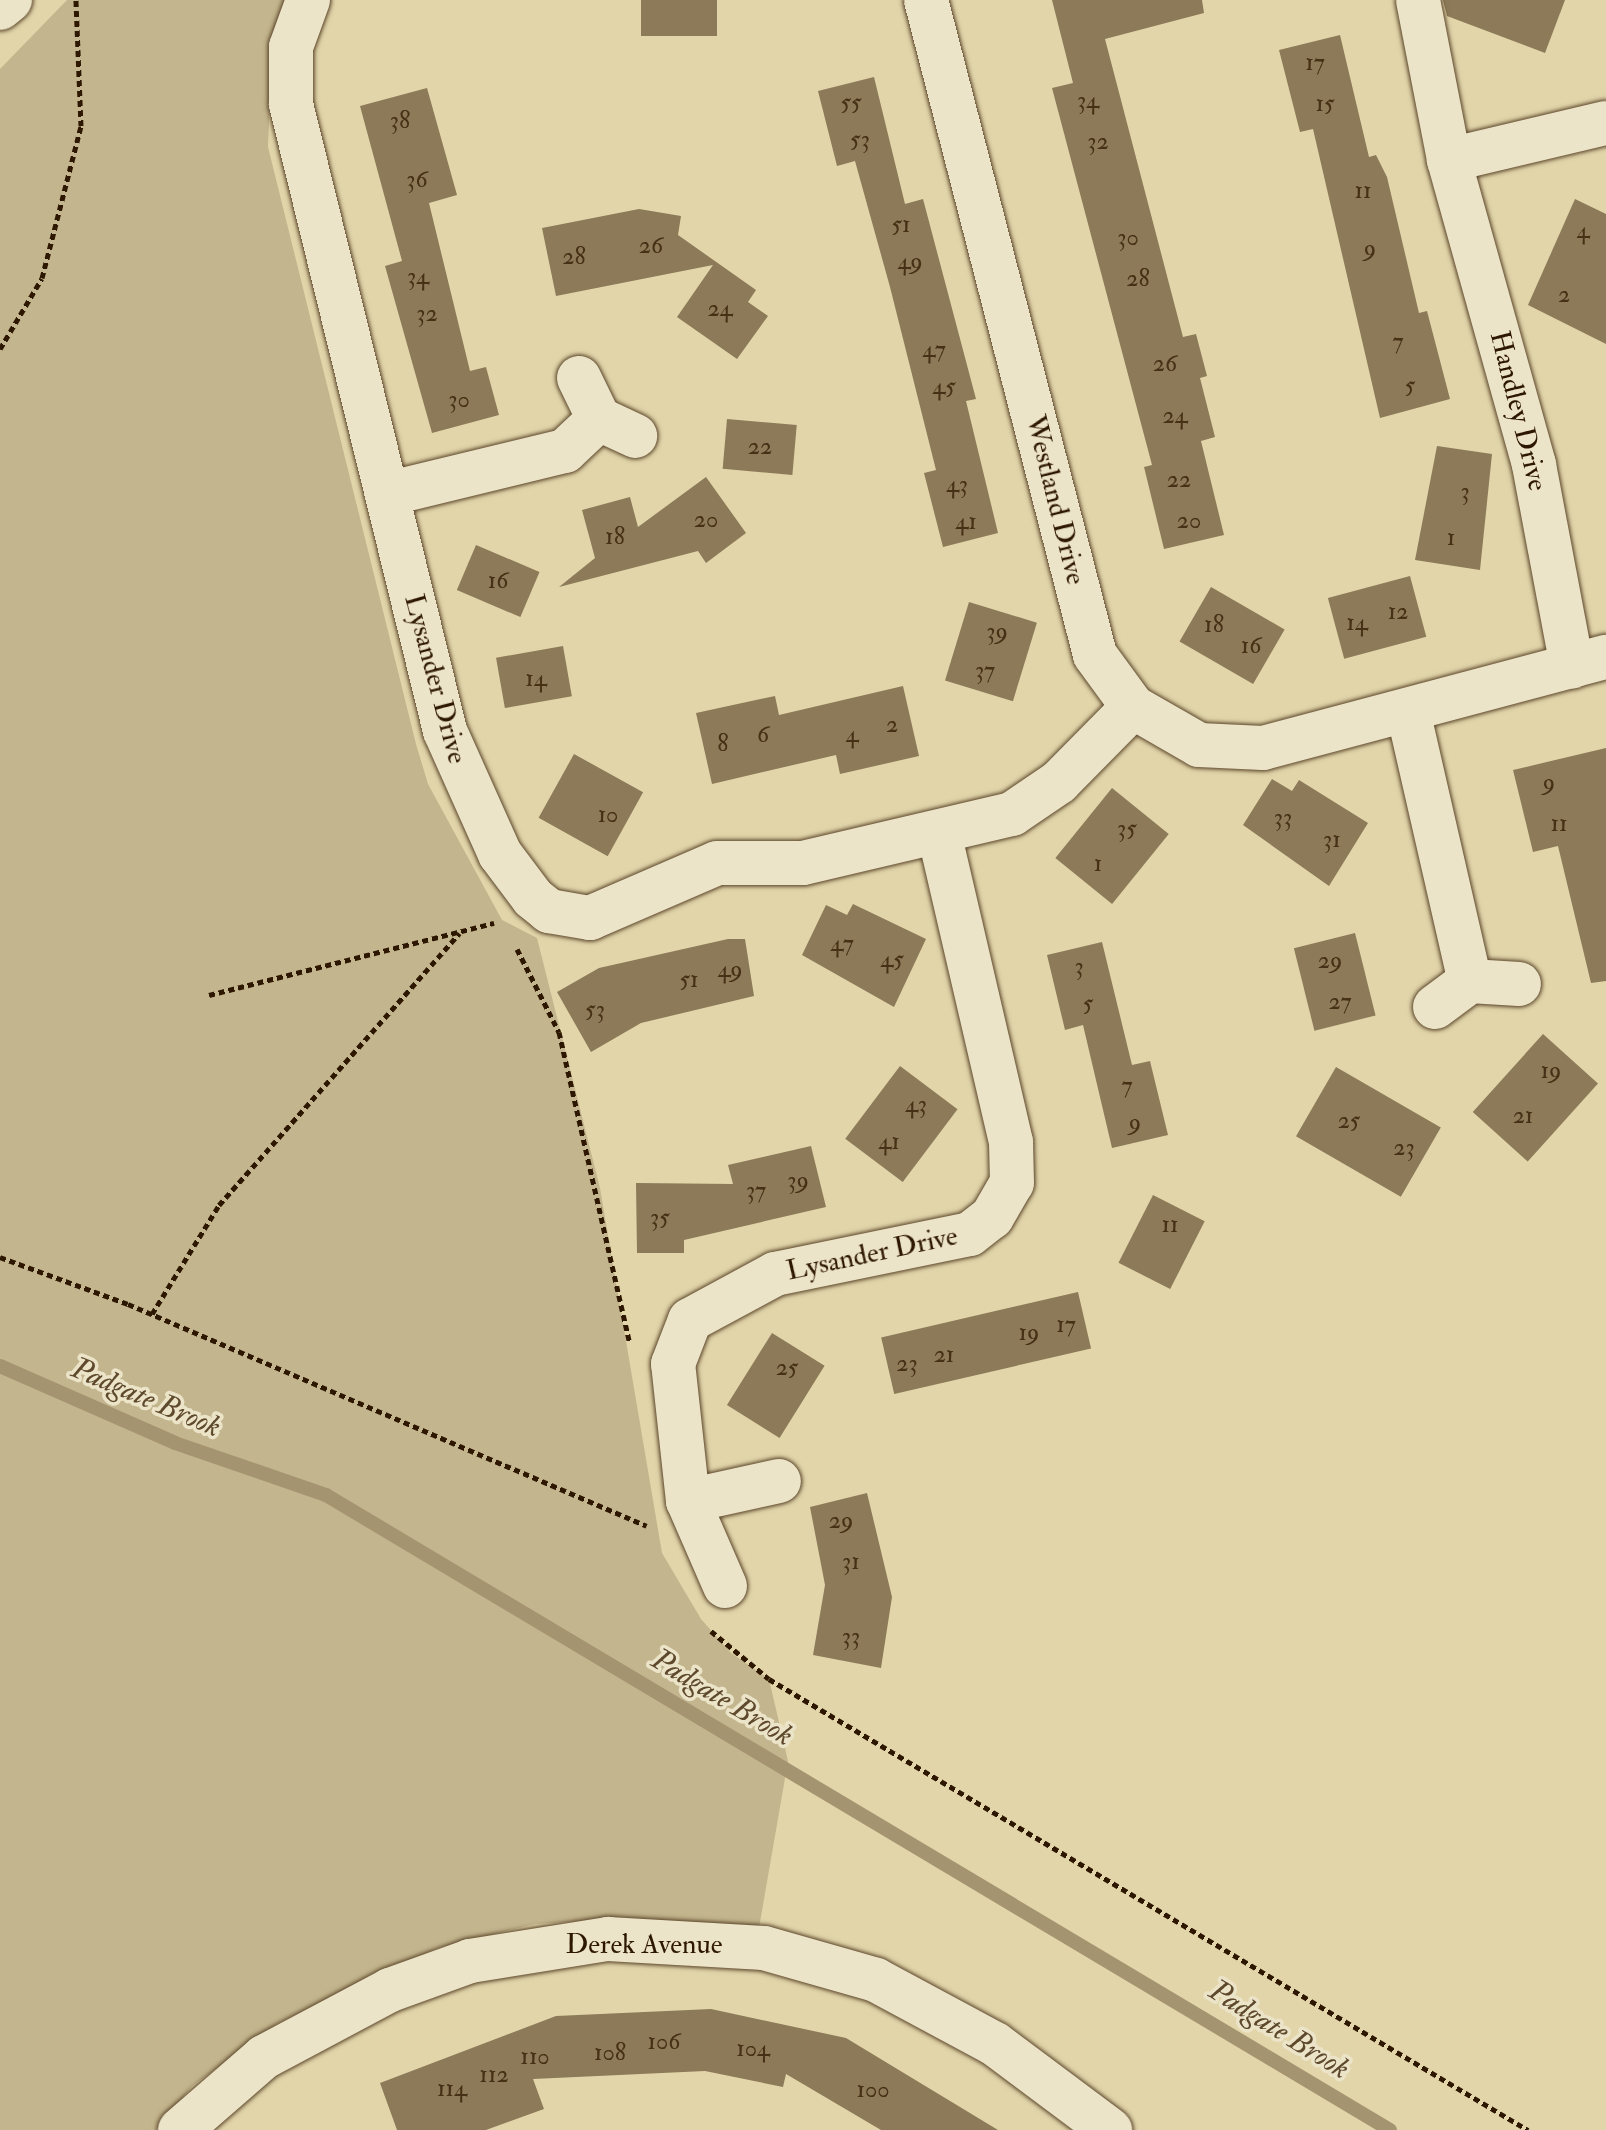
<!DOCTYPE html>
<style>
body{margin:0}
#map{position:relative;width:1606px;height:2130px;overflow:hidden;background:#e2d5aa;font-family:"IM FELL Double Pica",serif}
div>[style]{position:absolute}
.green>*{inset:0;background:#c3b58d}
.stream>*{height:14px;margin:-7px;padding:0 7px;transform-origin:7px;border-radius:7px;background:#a59470}
.building>*{inset:0;background:#8c7a58;transform-origin:0 0}
.path>*{height:5px;margin-top:-2.5px;transform-origin:0;background:repeating-linear-gradient(90deg,#2e1700 0 6px,transparent 0 10px)}
.roads{filter:drop-shadow(0 0 2px #5b462a) drop-shadow(0 0 2px #5b462a)}
.street>*{height:44px;margin:-22px;padding:0 22px;transform-origin:22px;border-radius:22px;background:#ece4c8}
span{translate:-50% -50%;white-space:nowrap;text-align:center;line-height:1.15;-webkit-text-stroke:7px #ece4c8;paint-order:stroke}
.number-label{font-size:24px;color:#463016}
.number-label span{-webkit-text-stroke-width:0}
.street-label{font-size:28px;color:#2e1700}
.water-label{font-size:30px;color:#5e492d;font-style:italic}
</style>
<div id="map">
<div class="green">
<div style="clip-path:polygon(67px 0,286px 0,271px 73px,268px 147px,416px 744px,428px 784px,502px 920px,537px 938px,600px 1188px,662px 1553px,701px 1619px,731px 1653px,769px 1679px,788px 1761px,759px 1928px,627px 1918px,535px 1924px,437px 1948px,278px 2023px,192px 2086px,156px 2130px,0 2130px,0 69px)"></div>
</div>
<div class="stream">
<div style="left:0;top:1366px;width:191px;rotate:23.7deg"></div>
<div style="left:175px;top:1443px;width:160px;rotate:19deg"></div>
<div style="left:326px;top:1495px;width:1239px;rotate:30.83deg"></div>
</div>
<div class="building">
<div style="left:641px;top:0;width:76px;height:36px"></div>
<div style="clip-path:polygon(1052px 0,1202px 0,1204px 13px,1105px 39px,1183px 337px,1196px 334px,1207px 376px,1200px 378px,1215px 437px,1201px 441px,1224px 535px,1164px 549px,1144px 467px,1152px 465px,1052px 88px,1073px 83px)"></div>
<div style="clip-path:polygon(1443px 0,1565px 0,1545px 53px,1447px 16px)"></div>
<div style="clip-path:polygon(1340px 35px,1369px 157px,1376px 155px,1387px 177px,1419px 313px,1427px 311px,1450px 399px,1380px 418px,1313px 129px,1300px 132px,1279px 50px)"></div>
<div style="clip-path:polygon(874px 77px,905px 204px,923px 199px,976px 399px,966px 401px,998px 533px,943px 547px,924px 473px,936px 470px,890px 287px,855px 161px,837px 166px,818px 91px)"></div>
<div style="clip-path:polygon(427px 88px,457px 195px,429px 203px,470px 371px,486px 367px,499px 415px,432px 433px,385px 266px,402px 261px,360px 106px)"></div>
<div style="clip-path:polygon(1575px 199px,1606px 214px,1606px 344px,1528px 305px)"></div>
<div style="clip-path:polygon(639px 209px,681px 216px,678px 235px,756px 290px,748px 302px,768px 316px,737px 359px,677px 317px,713px 265px,556px 296px,542px 228px)"></div>
<div style="left:727px;top:419px;width:70px;height:50px;rotate:5deg"></div>
<div style="clip-path:polygon(1437px 446px,1492px 454px,1480px 570px,1415px 560px)"></div>
<div style="clip-path:polygon(706px 477px,746px 533px,706px 563px,698px 551px,559px 587px,595px 558px,582px 510px,630px 497px,638px 527px)"></div>
<div style="left:476px;top:545px;width:69px;height:49px;rotate:23deg"></div>
<div style="left:1410px;top:576px;width:63px;height:85px;rotate:75deg"></div>
<div style="left:1211px;top:587px;width:85px;height:63px;rotate:30deg"></div>
<div style="left:969px;top:602px;width:71px;height:82px;rotate:17deg"></div>
<div style="left:563px;top:646px;width:51px;height:68px;rotate:80deg"></div>
<div style="clip-path:polygon(903px 686px,919px 756px,840px 774px,836px 755px,712px 784px,696px 713px,775px 696px,779px 715px)"></div>
<div style="clip-path:polygon(1606px 748px,1606px 981px,1591px 983px,1558px 846px,1533px 852px,1513px 770px)"></div>
<div style="left:574px;top:754px;width:79px;height:73px;rotate:29deg"></div>
<div style="clip-path:polygon(1272px 779px,1292px 791px,1299px 780px,1368px 823px,1329px 886px,1243px 825px)"></div>
<div style="left:1112px;top:788px;width:73px;height:90px;rotate:39deg"></div>
<div style="clip-path:polygon(853px 904px,926px 939px,894px 1007px,802px 955px,826px 905px,847px 915px)"></div>
<div style="left:1355px;top:933px;width:85px;height:63px;rotate:76deg"></div>
<div style="clip-path:polygon(728px 939px,745px 939px,754px 996px,641px 1023px,591px 1052px,557px 992px,599px 968px)"></div>
<div style="clip-path:polygon(1102px 942px,1132px 1065px,1150px 1061px,1168px 1135px,1112px 1148px,1083px 1025px,1065px 1030px,1047px 955px)"></div>
<div style="left:1543px;top:1034px;width:74px;height:105px;rotate:42deg"></div>
<div style="left:900px;top:1066px;width:72px;height:91px;rotate:37deg"></div>
<div style="left:1336px;top:1067px;width:121px;height:80px;rotate:30deg"></div>
<div style="clip-path:polygon(811px 1146px,826px 1207px,684px 1240px,684px 1253px,637px 1253px,636px 1183px,733px 1184px,728px 1165px)"></div>
<div style="left:1153px;top:1195px;width:58px;height:76px;rotate:27deg"></div>
<div style="left:1078px;top:1292px;width:58px;height:202px;rotate:77deg"></div>
<div style="left:772px;top:1333px;width:62px;height:85px;rotate:32deg"></div>
<div style="clip-path:polygon(867px 1493px,892px 1597px,881px 1668px,813px 1655px,825px 1585px,810px 1507px)"></div>
<div style="clip-path:polygon(711px 2009px,846px 2038px,998px 2130px,881px 2130px,786px 2074px,783px 2087px,705px 2071px,533px 2079px,544px 2109px,486px 2130px,397px 2130px,380px 2083px,556px 2016px)"></div>
</div>
<div class="path">
<div style="left:0;top:349px;width:82px;rotate:-59.4deg"></div>
<div style="left:42px;top:278px;width:157px;rotate:-75.6deg"></div>
<div style="left:81px;top:126px;width:126px;rotate:-92.3deg"></div>
<div style="left:517px;top:949px;width:93px;rotate:63.2deg"></div>
<div style="left:559px;top:1032px;width:317px;rotate:77.2deg"></div>
<div style="left:209px;top:995px;width:294px;rotate:-14.2deg"></div>
<div style="left:0;top:1257px;width:136px;rotate:20.2deg"></div>
<div style="left:128px;top:1304px;width:564px;rotate:23.16deg"></div>
<div style="left:152px;top:1314px;width:128px;rotate:-58.4deg"></div>
<div style="left:219px;top:1205px;width:363px;rotate:-48.5deg"></div>
<div style="left:711px;top:1631px;width:75px;rotate:39.6deg"></div>
<div style="left:769px;top:1679px;width:883px;rotate:30.72deg"></div>
</div>
<div class="roads">
<div class="street">
<div style="left:308px;top:0;width:50px;rotate:109.9deg"></div>
<div style="left:291px;top:47px;width:57px;rotate:90deg"></div>
<div style="left:291px;top:104px;width:646px;rotate:76.2deg"></div>
<div style="left:445px;top:731px;width:135px;rotate:65.9deg"></div>
<div style="left:500px;top:854px;width:55px;rotate:53.1deg"></div>
<div style="left:533px;top:898px;width:21px;rotate:39deg"></div>
<div style="left:549px;top:911px;width:42px;rotate:9.7deg"></div>
<div style="left:590px;top:918px;width:138px;rotate:-23.4deg"></div>
<div style="left:717px;top:863px;width:86px"></div>
<div style="left:803px;top:863px;width:215px;rotate:-13.2deg"></div>
<div style="left:1012px;top:814px;width:57px;rotate:-34.2deg"></div>
<div style="left:1059px;top:782px;width:105px;rotate:-45.4deg"></div>
<div style="left:926px;top:0;width:676px;rotate:75.53deg"></div>
<div style="left:1095px;top:655px;width:64px;rotate:53.8deg"></div>
<div style="left:1133px;top:707px;width:76px;rotate:29.9deg"></div>
<div style="left:1199px;top:745px;width:64px;rotate:2.7deg"></div>
<div style="left:1263px;top:748px;width:355px;rotate:-14.9deg"></div>
<div style="left:1418px;top:0;width:163px;rotate:79deg"></div>
<div style="left:1449px;top:160px;width:317px;rotate:74.4deg"></div>
<div style="left:1534px;top:465px;width:205px;rotate:79.3deg"></div>
<div style="left:0;top:8px;width:13px;rotate:-39deg"></div>
<div style="left:1449px;top:160px;width:161px;rotate:-13.3deg"></div>
<div style="left:579px;top:378px;width:46px;rotate:64deg"></div>
<div style="left:599px;top:419px;width:40px;rotate:25deg"></div>
<div style="left:387px;top:494px;width:183px;rotate:-13.6deg"></div>
<div style="left:565px;top:451px;width:47px;rotate:-43.3deg"></div>
<div style="left:1408px;top:711px;width:277px;rotate:77.1deg"></div>
<div style="left:1435px;top:1007px;width:44px;rotate:-36.6deg"></div>
<div style="left:1470px;top:981px;width:49px;rotate:3.5deg"></div>
<div style="left:688px;top:1501px;width:138px;rotate:-96.2deg"></div>
<div style="left:673px;top:1364px;width:47px;rotate:-68.9deg"></div>
<div style="left:690px;top:1320px;width:97px;rotate:-28.4deg"></div>
<div style="left:775px;top:1274px;width:199px;rotate:-11.6deg"></div>
<div style="left:970px;top:1234px;width:28px;rotate:-38deg"></div>
<div style="left:992px;top:1217px;width:39px;rotate:-60deg"></div>
<div style="left:1012px;top:1183px;width:41px;rotate:-91.4deg"></div>
<div style="left:1011px;top:1142px;width:317px;rotate:-103.1deg"></div>
<div style="left:725px;top:1586px;width:93px;rotate:-113.5deg"></div>
<div style="left:688px;top:1501px;width:93px;rotate:-12.4deg"></div>
<div style="left:180px;top:2130px;width:111px;rotate:-41deg"></div>
<div style="left:264px;top:2057px;width:143px;rotate:-28deg"></div>
<div style="left:390px;top:1990px;width:85px;rotate:-19.9deg"></div>
<div style="left:470px;top:1961px;width:140px;rotate:-9.1deg"></div>
<div style="left:608px;top:1939px;width:156px;rotate:3.3deg"></div>
<div style="left:764px;top:1948px;width:116px;rotate:15.9deg"></div>
<div style="left:876px;top:1980px;width:135px;rotate:28.3deg"></div>
<div style="left:995px;top:2044px;width:144px;rotate:36.8deg"></div>
</div>
</div>
<div class="number-label">
<span style="left:1315px;top:63px">17</span>
<span style="left:1088px;top:101px">34</span>
<span style="left:851px;top:103px">55</span>
<span style="left:1325px;top:104px">15</span>
<span style="left:400px;top:121px">38</span>
<span style="left:860px;top:140px">53</span>
<span style="left:1098px;top:142px">32</span>
<span style="left:417px;top:180px">36</span>
<span style="left:1363px;top:191px">11</span>
<span style="left:901px;top:225px">51</span>
<span style="left:1583px;top:231px">4</span>
<span style="left:1128px;top:238px">30</span>
<span style="left:651px;top:246px">26</span>
<span style="left:1370px;top:249px">9</span>
<span style="left:574px;top:257px">28</span>
<span style="left:910px;top:262px">49</span>
<span style="left:418px;top:277px">34</span>
<span style="left:1138px;top:279px">28</span>
<span style="left:1564px;top:295px">2</span>
<span style="left:720px;top:309px">24</span>
<span style="left:427px;top:314px">32</span>
<span style="left:1398px;top:342px">7</span>
<span style="left:934px;top:350px">47</span>
<span style="left:1165px;top:364px">26</span>
<span style="left:1410px;top:386px">5</span>
<span style="left:944px;top:387px">45</span>
<span style="left:459px;top:400px">30</span>
<span style="left:1175px;top:416px">24</span>
<span style="left:760px;top:447px">22</span>
<span style="left:1179px;top:480px">22</span>
<span style="left:957px;top:485px">43</span>
<span style="left:1465px;top:492px">3</span>
<span style="left:706px;top:520px">20</span>
<span style="left:1189px;top:521px">20</span>
<span style="left:966px;top:522px">41</span>
<span style="left:615px;top:537px">18</span>
<span style="left:1451px;top:538px">1</span>
<span style="left:498px;top:581px">16</span>
<span style="left:1398px;top:612px">12</span>
<span style="left:1357px;top:623px">14</span>
<span style="left:1214px;top:625px">18</span>
<span style="left:997px;top:632px">39</span>
<span style="left:1251px;top:646px">16</span>
<span style="left:985px;top:671px">37</span>
<span style="left:536px;top:679px">14</span>
<span style="left:892px;top:725px">2</span>
<span style="left:763px;top:735px">6</span>
<span style="left:852px;top:735px">4</span>
<span style="left:723px;top:744px">8</span>
<span style="left:1549px;top:783px">9</span>
<span style="left:608px;top:815px">10</span>
<span style="left:1283px;top:818px">33</span>
<span style="left:1559px;top:824px">11</span>
<span style="left:1127px;top:829px">35</span>
<span style="left:1332px;top:840px">31</span>
<span style="left:1098px;top:864px">1</span>
<span style="left:842px;top:944px">47</span>
<span style="left:892px;top:960px">45</span>
<span style="left:1330px;top:961px">29</span>
<span style="left:1079px;top:967px">3</span>
<span style="left:730px;top:970px">49</span>
<span style="left:689px;top:980px">51</span>
<span style="left:1340px;top:1002px">27</span>
<span style="left:1088px;top:1004px">5</span>
<span style="left:595px;top:1010px">53</span>
<span style="left:1551px;top:1071px">19</span>
<span style="left:1127px;top:1086px">7</span>
<span style="left:916px;top:1105px">43</span>
<span style="left:1523px;top:1116px">21</span>
<span style="left:1349px;top:1121px">25</span>
<span style="left:1135px;top:1123px">9</span>
<span style="left:889px;top:1142px">41</span>
<span style="left:1404px;top:1148px">23</span>
<span style="left:798px;top:1181px">39</span>
<span style="left:756px;top:1191px">37</span>
<span style="left:660px;top:1218px">35</span>
<span style="left:1170px;top:1225px">11</span>
<span style="left:1066px;top:1325px">17</span>
<span style="left:1029px;top:1333px">19</span>
<span style="left:944px;top:1355px">21</span>
<span style="left:907px;top:1364px">23</span>
<span style="left:787px;top:1368px">25</span>
<span style="left:841px;top:1521px">29</span>
<span style="left:851px;top:1562px">31</span>
<span style="left:851px;top:1637px">33</span>
<span style="left:664px;top:2042px">106</span>
<span style="left:753px;top:2049px">104</span>
<span style="left:610px;top:2053px">108</span>
<span style="left:535px;top:2057px">110</span>
<span style="left:494px;top:2075px">112</span>
<span style="left:452px;top:2089px">114</span>
<span style="left:873px;top:2090px">100</span>
</div>
<div class="street-label">
<span style="left:1518px;top:411px;rotate:76deg">Handley Drive</span>
<span style="left:1055px;top:500px;rotate:76deg">Westland Drive</span>
<span style="left:435px;top:679px;rotate:75deg">Lysander Drive</span>
<span style="left:872px;top:1254px;rotate:-12deg">Lysander Drive</span>
<span style="left:644px;top:1945px">Derek Avenue</span>
</div>
<div class="water-label">
<span style="left:146px;top:1398px;rotate:23deg">Padgate Brook</span>
<span style="left:722px;top:1698px;rotate:31deg">Padgate Brook</span>
<span style="left:1279px;top:2030px;rotate:32deg">Padgate Brook</span>
</div>
</div>
